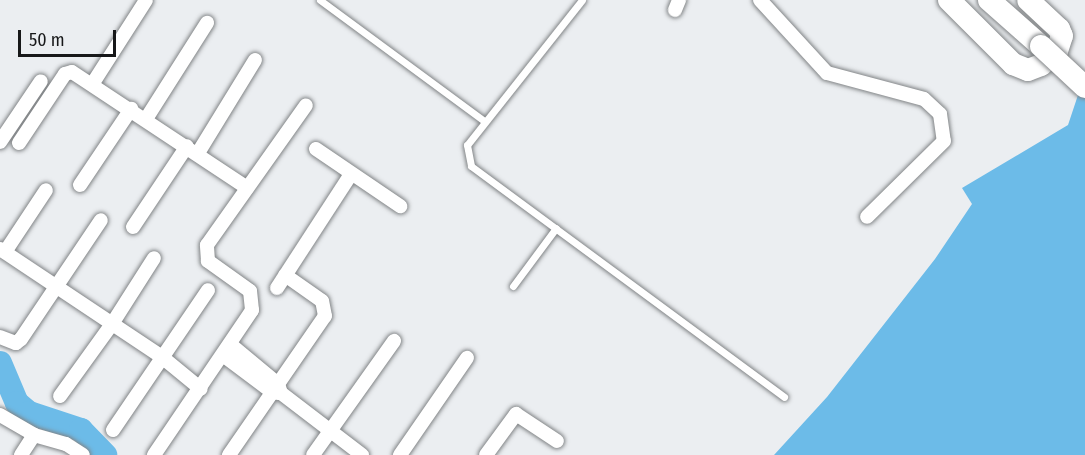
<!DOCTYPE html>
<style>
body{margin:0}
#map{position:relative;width:1085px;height:455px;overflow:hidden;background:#ebeef1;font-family:"Fira Sans Condensed",sans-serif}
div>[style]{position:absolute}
.water>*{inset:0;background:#6cbbe8}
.river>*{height:24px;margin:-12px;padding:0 12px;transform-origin:12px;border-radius:12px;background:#6cbbe8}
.roads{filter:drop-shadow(0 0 2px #818486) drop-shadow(0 0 2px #818486)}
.service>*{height:7px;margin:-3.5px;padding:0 3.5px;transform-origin:3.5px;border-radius:3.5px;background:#fff}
.minor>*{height:14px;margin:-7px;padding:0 7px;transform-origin:7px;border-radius:7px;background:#fff}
.primary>*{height:22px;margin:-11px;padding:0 11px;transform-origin:11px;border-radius:11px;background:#fff}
.bridges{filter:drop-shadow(0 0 2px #818486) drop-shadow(0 0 2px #818486)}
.primary-bridge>*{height:22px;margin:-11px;padding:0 11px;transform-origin:11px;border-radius:11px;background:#fff}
span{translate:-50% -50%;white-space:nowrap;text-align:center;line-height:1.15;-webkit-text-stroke:6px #ebeef1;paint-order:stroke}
.scale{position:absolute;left:18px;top:30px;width:98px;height:27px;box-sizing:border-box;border:3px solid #171819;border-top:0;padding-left:8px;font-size:18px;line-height:21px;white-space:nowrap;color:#171819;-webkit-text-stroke:4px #ebeef1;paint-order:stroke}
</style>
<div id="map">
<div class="water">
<div style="clip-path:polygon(1085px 74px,1085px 455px,774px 455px,827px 397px,935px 259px,972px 204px,962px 188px,1068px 125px)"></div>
</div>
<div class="river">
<div style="left:0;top:363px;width:43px;rotate:67deg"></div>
<div style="left:17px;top:403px;width:16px;rotate:40deg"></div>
<div style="left:29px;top:413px;width:55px;rotate:18.1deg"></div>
<div style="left:81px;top:430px;width:35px;rotate:46deg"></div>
</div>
<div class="roads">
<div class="service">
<div style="left:320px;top:0;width:204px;rotate:36.4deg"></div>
<div style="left:582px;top:0;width:185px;rotate:128.4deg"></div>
<div style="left:467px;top:145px;width:21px;rotate:79deg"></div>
<div style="left:471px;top:166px;width:389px;rotate:36.4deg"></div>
<div style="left:513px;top:286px;width:72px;rotate:-53.4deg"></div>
</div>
<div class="minor">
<div style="left:760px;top:0;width:99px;rotate:47.5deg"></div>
<div style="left:827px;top:73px;width:100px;rotate:15deg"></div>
<div style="left:924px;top:99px;width:22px;rotate:43deg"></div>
<div style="left:940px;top:114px;width:27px;rotate:82deg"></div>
<div style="left:944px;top:141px;width:108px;rotate:135.4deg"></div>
<div style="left:675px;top:10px;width:11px;rotate:-68deg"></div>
<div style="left:93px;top:83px;width:98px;rotate:-57.4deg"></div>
<div style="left:146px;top:119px;width:114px;rotate:-57.6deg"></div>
<div style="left:0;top:142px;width:73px;rotate:-56.1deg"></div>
<div style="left:19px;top:143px;width:83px;rotate:-56.3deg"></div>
<div style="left:65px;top:74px;width:7px;rotate:-16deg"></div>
<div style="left:72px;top:72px;width:210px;rotate:33.5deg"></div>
<div style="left:316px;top:149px;width:102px;rotate:34.2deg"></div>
<div style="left:198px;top:153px;width:109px;rotate:-58.5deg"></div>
<div style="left:80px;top:185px;width:92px;rotate:-56.1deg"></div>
<div style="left:133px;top:227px;width:97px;rotate:-56.3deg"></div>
<div style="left:0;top:249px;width:195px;rotate:33.7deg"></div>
<div style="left:162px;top:357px;width:50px;rotate:39.4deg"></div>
<div style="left:5px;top:252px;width:74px;rotate:-56.5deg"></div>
<div style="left:277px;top:288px;width:136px;rotate:-57deg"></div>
<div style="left:0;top:337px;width:17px;rotate:21deg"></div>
<div style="left:16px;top:343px;width:6px;rotate:-39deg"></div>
<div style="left:21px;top:339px;width:143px;rotate:-56.1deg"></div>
<div style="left:231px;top:345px;width:61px;rotate:39.7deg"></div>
<div style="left:278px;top:384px;width:9px;rotate:72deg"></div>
<div style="left:281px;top:393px;width:102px;rotate:37.4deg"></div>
<div style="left:224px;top:356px;width:60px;rotate:36.9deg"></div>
<div style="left:272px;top:392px;width:7px;rotate:8deg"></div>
<div style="left:60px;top:396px;width:89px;rotate:-54.2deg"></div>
<div style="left:112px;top:324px;width:78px;rotate:-57.5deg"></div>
<div style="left:0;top:415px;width:39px;rotate:30deg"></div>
<div style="left:34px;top:435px;width:33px;rotate:16deg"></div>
<div style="left:66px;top:444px;width:20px;rotate:33deg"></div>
<div style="left:113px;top:430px;width:169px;rotate:-55.8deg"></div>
<div style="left:21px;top:455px;width:24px;rotate:-57deg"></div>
<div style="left:154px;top:455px;width:175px;rotate:-55.9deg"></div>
<div style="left:252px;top:310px;width:19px;rotate:-96deg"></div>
<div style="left:250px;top:291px;width:52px;rotate:-144.5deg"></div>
<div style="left:208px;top:261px;width:16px;rotate:-94deg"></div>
<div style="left:207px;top:245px;width:171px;rotate:-54.7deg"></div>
<div style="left:229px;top:455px;width:169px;rotate:-55.4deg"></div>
<div style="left:325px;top:316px;width:15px;rotate:-101deg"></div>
<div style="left:322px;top:301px;width:45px;rotate:-144.9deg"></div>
<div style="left:313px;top:455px;width:140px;rotate:-54.6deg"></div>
<div style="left:400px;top:455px;width:118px;rotate:-55.4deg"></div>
<div style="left:486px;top:455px;width:51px;rotate:-53.8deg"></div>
<div style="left:516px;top:414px;width:49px;rotate:33.4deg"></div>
</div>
<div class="primary">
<div style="left:949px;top:0;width:91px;rotate:45deg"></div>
<div style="left:1013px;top:64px;width:16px;rotate:22deg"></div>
<div style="left:1028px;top:70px;width:14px;rotate:-21deg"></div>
<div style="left:1041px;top:65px;width:21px;rotate:-41deg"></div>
<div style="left:1057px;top:51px;width:16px;rotate:-72deg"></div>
<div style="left:1062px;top:36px;width:8px;rotate:-113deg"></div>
<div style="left:1059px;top:29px;width:42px;rotate:-136.9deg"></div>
<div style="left:989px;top:0;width:69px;rotate:41.5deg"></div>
</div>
</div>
<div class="bridges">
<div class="primary-bridge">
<div style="left:1041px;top:46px;width:60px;rotate:43deg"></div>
</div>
</div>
<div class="scale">50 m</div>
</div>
